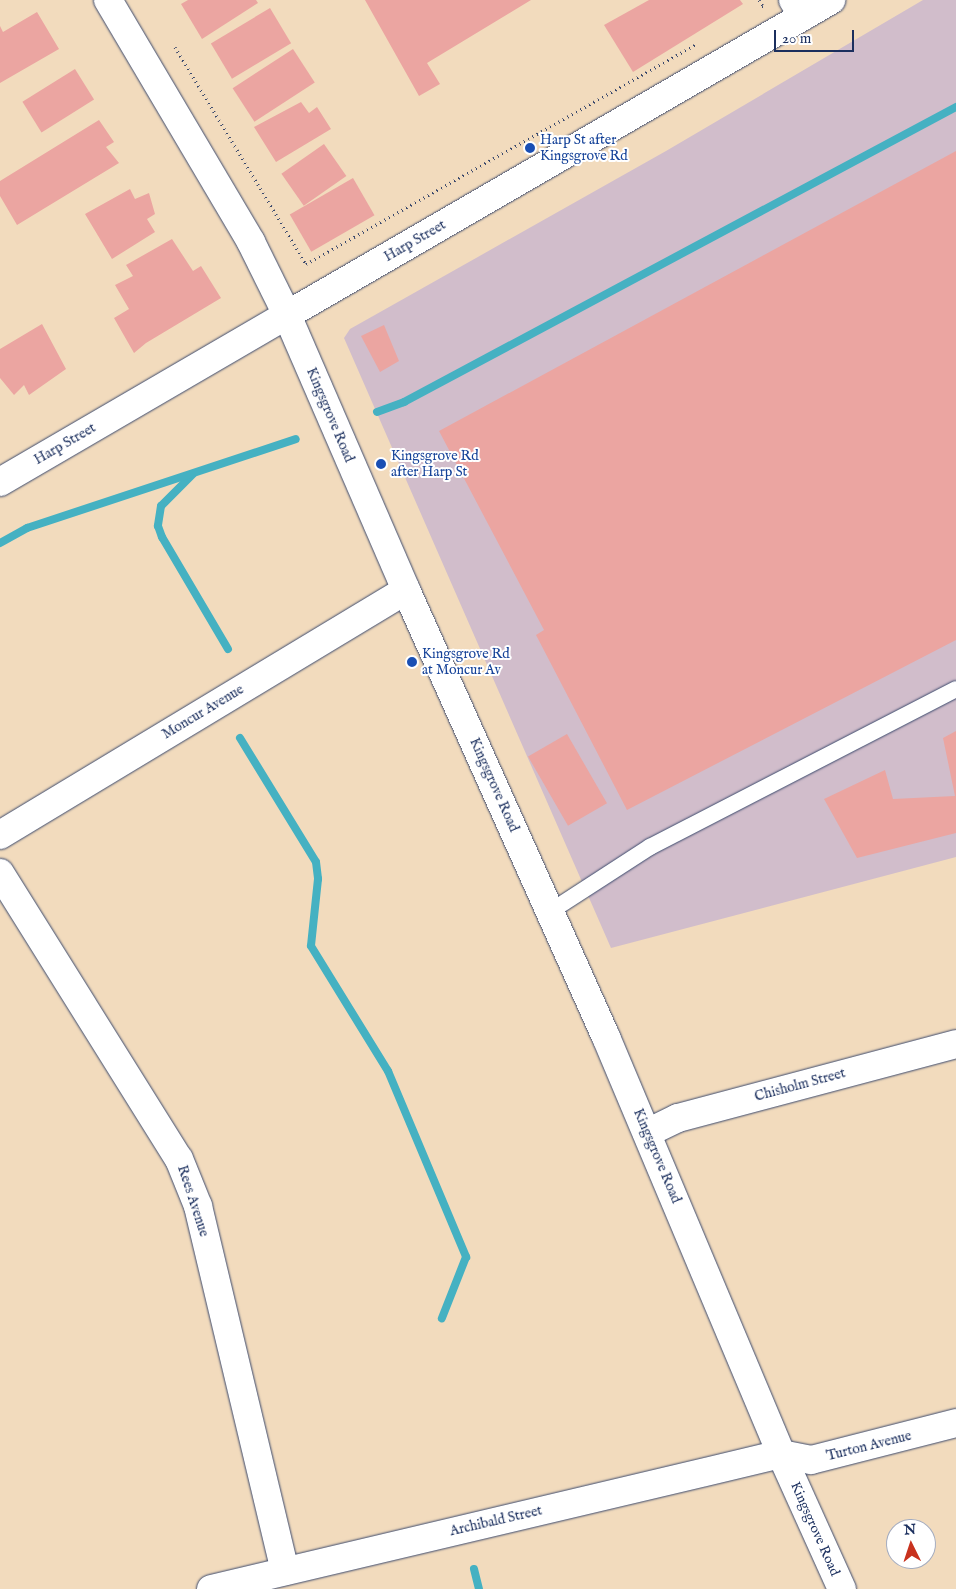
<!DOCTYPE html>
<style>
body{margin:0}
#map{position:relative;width:956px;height:1589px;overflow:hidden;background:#f2dbbd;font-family:"IM FELL English",serif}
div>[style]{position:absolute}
.industrial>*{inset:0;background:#d1bdcb}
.stream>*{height:8px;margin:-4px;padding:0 4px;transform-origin:4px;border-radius:4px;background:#45b1c2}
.building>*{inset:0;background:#eba5a1;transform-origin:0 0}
.path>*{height:3px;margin-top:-1.5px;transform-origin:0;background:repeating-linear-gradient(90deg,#3b496c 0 1px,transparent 0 5px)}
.roads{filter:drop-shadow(0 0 1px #3b496c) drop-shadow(0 0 1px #3b496c)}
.service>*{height:16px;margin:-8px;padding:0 8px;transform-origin:8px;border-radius:8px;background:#fff}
.minor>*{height:28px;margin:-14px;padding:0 14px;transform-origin:14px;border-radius:14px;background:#fff}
.tertiary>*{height:28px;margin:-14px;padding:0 14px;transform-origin:14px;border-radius:14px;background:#fff}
.secondary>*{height:28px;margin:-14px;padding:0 14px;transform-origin:14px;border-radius:14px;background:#fff}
.dots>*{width:14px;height:14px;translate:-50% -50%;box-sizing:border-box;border:2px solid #fff;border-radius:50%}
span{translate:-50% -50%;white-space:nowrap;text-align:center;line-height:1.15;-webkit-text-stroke:4px #fff;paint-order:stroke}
.transit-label{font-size:14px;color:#164399}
.left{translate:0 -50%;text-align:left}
.street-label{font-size:14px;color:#1b2f5e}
.north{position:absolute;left:886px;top:1519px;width:50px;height:50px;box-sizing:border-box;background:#fff;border:1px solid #a4acbf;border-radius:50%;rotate:356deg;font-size:14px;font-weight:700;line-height:20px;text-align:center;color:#1b2f5e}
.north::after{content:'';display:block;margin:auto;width:18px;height:22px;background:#c8321e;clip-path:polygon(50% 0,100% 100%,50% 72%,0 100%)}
.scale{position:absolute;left:774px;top:30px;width:80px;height:22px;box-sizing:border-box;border:2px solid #1b2f5e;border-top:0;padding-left:6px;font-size:15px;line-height:18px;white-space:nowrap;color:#1b2f5e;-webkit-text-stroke:4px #fff;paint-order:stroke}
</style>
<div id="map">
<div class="industrial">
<div style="clip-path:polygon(923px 0,956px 0,956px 857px,611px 948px,344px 338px,350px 329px,666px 151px)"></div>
</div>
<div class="stream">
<div style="left:377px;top:412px;width:29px;rotate:-20deg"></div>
<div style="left:404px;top:402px;width:626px;rotate:-28.12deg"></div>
<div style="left:193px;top:474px;width:45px;rotate:135deg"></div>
<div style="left:161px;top:506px;width:20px;rotate:99deg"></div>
<div style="left:158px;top:526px;width:12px;rotate:70deg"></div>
<div style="left:162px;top:537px;width:130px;rotate:59.5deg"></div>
<div style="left:0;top:543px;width:31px;rotate:-29deg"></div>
<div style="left:27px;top:528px;width:283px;rotate:-18.3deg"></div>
<div style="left:240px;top:738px;width:145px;rotate:58.5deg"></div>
<div style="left:316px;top:862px;width:17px;rotate:83deg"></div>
<div style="left:318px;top:879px;width:67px;rotate:96deg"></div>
<div style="left:311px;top:946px;width:147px;rotate:58.4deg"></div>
<div style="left:388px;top:1071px;width:202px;rotate:67.2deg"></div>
<div style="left:466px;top:1257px;width:66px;rotate:111.5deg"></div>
<div style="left:474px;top:1569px;width:21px;rotate:76deg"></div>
</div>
<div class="building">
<div style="clip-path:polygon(188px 0,256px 0,258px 3px,202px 39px,181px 4px)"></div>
<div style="clip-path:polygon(365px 0,531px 0,427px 63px,440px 84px,419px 96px)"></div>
<div style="clip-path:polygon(649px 0,740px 0,743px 4px,633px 72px,604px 25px)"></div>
<div style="left:270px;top:8px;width:41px;height:69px;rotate:59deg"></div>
<div style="clip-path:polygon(37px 12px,59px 49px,0 83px,0 26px,3px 32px)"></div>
<div style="left:293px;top:49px;width:40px;height:72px;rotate:57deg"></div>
<div style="left:75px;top:69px;width:36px;height:62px;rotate:58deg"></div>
<div style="clip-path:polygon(301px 102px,309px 113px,317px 107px,331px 129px,276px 162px,254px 127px)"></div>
<div style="clip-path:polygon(99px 120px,114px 142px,106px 147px,119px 163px,17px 225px,0 196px,0 181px)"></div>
<div style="left:324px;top:144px;width:39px;height:52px;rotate:55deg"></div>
<div style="clip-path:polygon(956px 151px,956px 640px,627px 810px,536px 635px,544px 630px,439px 431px)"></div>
<div style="left:353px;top:178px;width:43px;height:73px;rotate:60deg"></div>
<div style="clip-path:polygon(130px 189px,135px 199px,149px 193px,155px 214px,147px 219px,155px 232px,112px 259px,85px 214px)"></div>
<div style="clip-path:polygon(172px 239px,193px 271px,201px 266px,221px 298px,146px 343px,134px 353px,114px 318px,129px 309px,115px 285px,133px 276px,126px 265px)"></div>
<div style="clip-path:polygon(42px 324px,66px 369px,29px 395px,24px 385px,14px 395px,0 378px,0 349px)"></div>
<div style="clip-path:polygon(384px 325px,399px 361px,380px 372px,361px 336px)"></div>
<div style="clip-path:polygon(956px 731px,956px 833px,857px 858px,824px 799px,885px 770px,893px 799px,955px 796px,943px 738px)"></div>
<div style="left:567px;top:734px;width:80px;height:45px;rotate:60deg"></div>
</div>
<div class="path">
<div style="left:759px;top:0;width:7px;rotate:56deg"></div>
<div style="left:763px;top:6px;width:3px;rotate:162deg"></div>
<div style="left:175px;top:47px;width:253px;rotate:58.9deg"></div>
<div style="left:306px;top:264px;width:448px;rotate:-29.4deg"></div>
</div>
<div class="roads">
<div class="service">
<div style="left:551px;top:911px;width:118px;rotate:-32.9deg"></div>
<div style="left:650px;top:847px;width:344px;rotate:-27.3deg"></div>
</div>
<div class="minor">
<div style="left:793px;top:0;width:19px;rotate:58deg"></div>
<div style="left:0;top:482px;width:332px;rotate:-30.2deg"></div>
<div style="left:0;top:835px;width:474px;rotate:-31.1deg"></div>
<div style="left:0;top:873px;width:337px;rotate:58deg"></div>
<div style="left:179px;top:1159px;width:51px;rotate:68deg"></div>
<div style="left:198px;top:1206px;width:375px;rotate:76.6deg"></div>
<div style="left:647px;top:1133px;width:34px;rotate:-26deg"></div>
<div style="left:678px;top:1118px;width:288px;rotate:-14.9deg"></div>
<div style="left:211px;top:1589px;width:586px;rotate:-13.32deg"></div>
<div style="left:781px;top:1454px;width:31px;rotate:11deg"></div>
<div style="left:811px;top:1460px;width:150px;rotate:-14.3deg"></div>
</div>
<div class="tertiary">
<div style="left:287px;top:315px;width:629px;rotate:-30.07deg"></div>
</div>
<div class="secondary">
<div style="left:108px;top:0;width:281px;rotate:59.4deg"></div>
<div style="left:251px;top:242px;width:81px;rotate:63.7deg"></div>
<div style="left:287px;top:315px;width:300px;rotate:66.6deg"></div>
<div style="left:406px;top:590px;width:490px;rotate:65.9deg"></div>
<div style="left:606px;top:1037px;width:452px;rotate:67.2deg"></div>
<div style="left:781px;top:1454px;width:148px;rotate:65.7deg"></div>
</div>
</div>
<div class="dots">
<div style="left:530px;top:148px;background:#1a4fb4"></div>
<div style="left:381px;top:464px;background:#1a4fb4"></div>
<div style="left:412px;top:662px;background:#1a4fb4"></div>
</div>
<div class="transit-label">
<span class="left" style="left:540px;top:148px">Harp St after<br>Kingsgrove Rd</span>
<span class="left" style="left:391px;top:464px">Kingsgrove Rd<br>after Harp St</span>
<span class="left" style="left:422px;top:662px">Kingsgrove Rd<br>at Moncur Av</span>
</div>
<div class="street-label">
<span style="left:415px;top:241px;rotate:-30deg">Harp Street</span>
<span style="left:330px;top:415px;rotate:67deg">Kingsgrove Road</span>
<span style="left:65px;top:444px;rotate:-30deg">Harp Street</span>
<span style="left:203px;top:712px;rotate:-31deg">Moncur Avenue</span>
<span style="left:494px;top:785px;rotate:66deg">Kingsgrove Road</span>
<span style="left:800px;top:1085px;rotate:-15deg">Chisholm Street</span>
<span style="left:657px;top:1156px;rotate:67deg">Kingsgrove Road</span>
<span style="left:193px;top:1201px;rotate:72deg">Rees Avenue</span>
<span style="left:869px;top:1446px;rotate:-14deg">Turton Avenue</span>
<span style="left:496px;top:1521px;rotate:-13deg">Archibald Street</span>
<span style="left:815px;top:1529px;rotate:66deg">Kingsgrove Road</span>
</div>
<div class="north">N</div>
<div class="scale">20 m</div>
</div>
